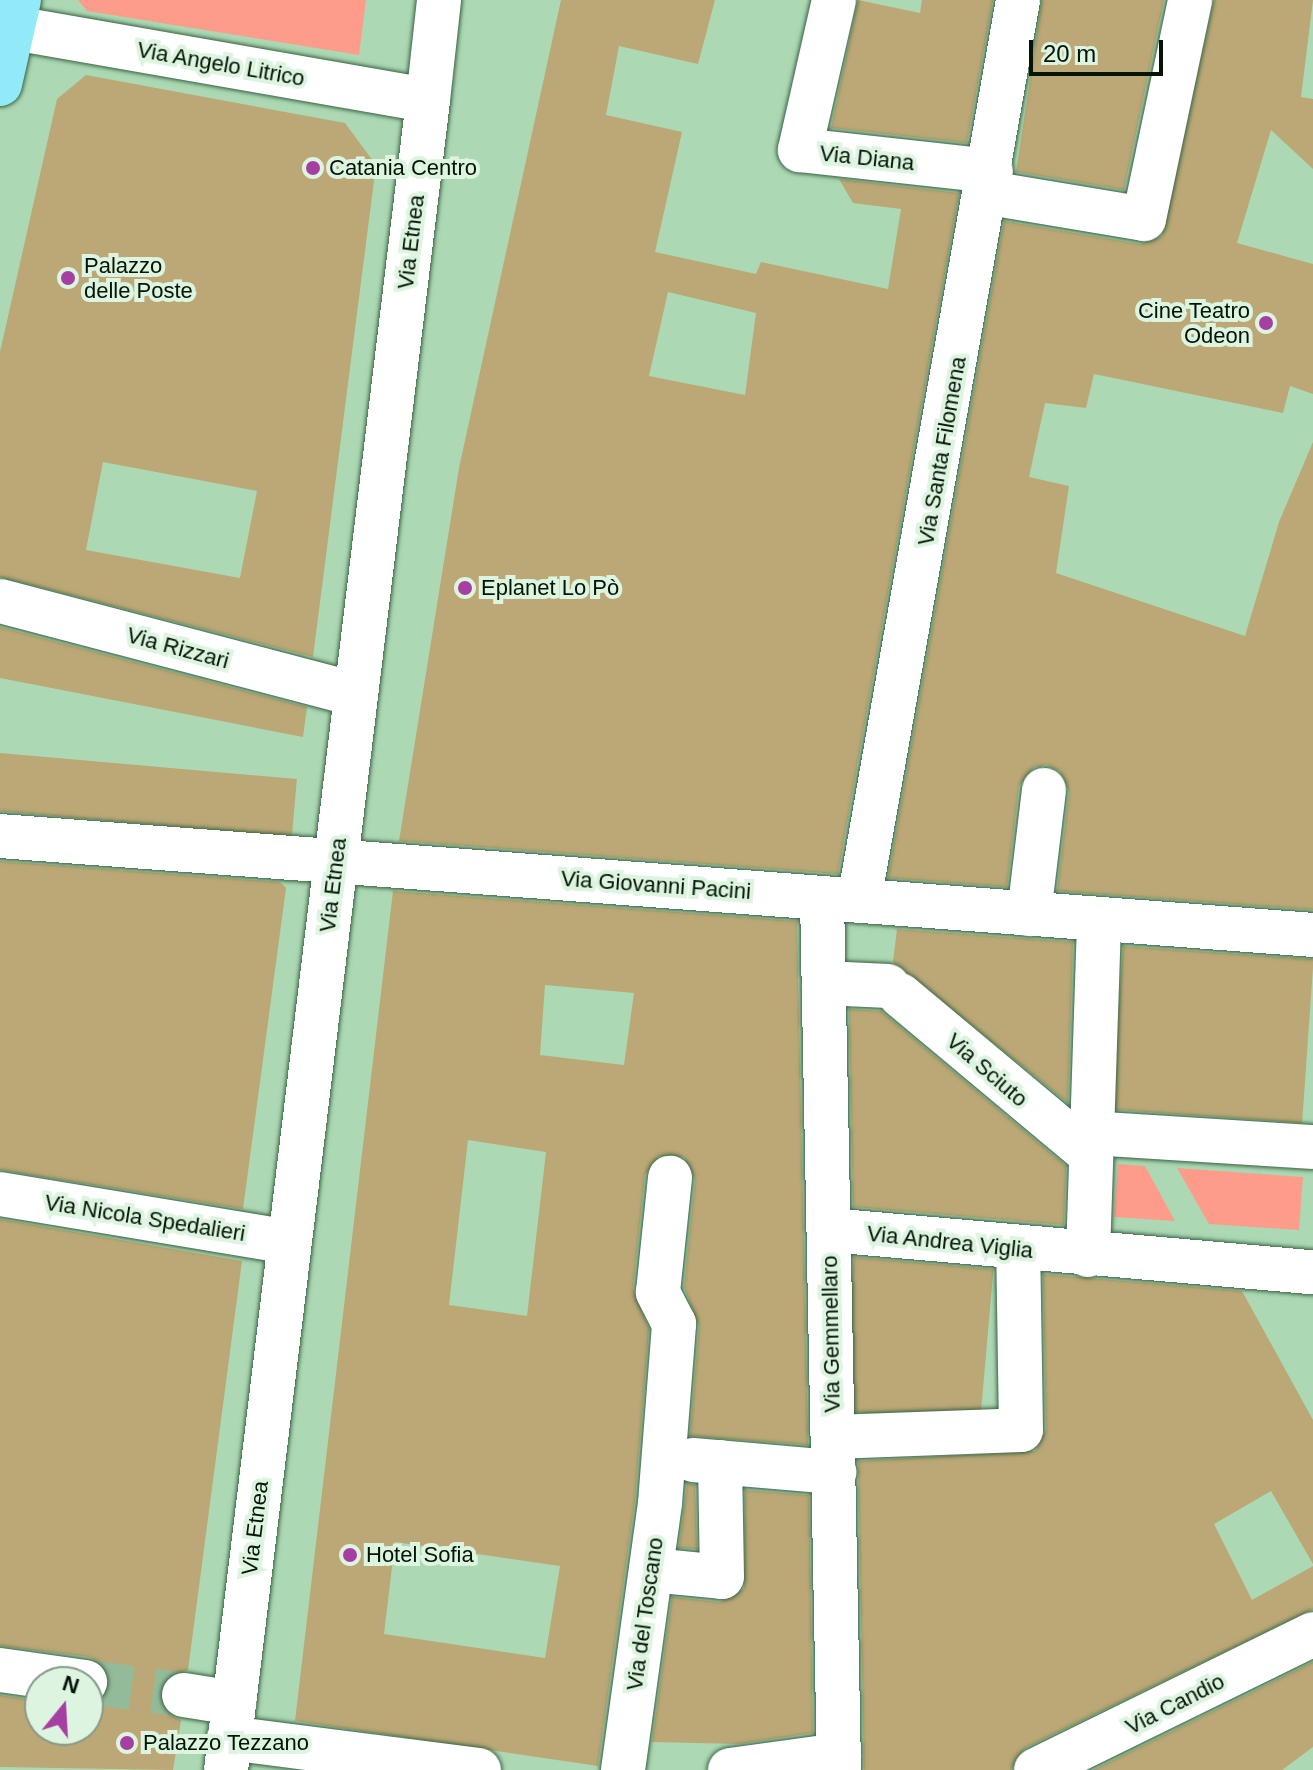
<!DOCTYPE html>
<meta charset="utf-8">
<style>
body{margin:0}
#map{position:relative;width:1313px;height:1770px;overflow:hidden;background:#acd9b4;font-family:Arial,sans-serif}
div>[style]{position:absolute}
.green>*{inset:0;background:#fe9c8c}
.building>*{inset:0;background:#bba876;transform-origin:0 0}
.street-tunnel>*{height:44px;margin-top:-22px;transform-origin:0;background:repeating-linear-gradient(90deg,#93bb9a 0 44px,transparent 0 66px)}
.roads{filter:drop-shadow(0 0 2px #3a6343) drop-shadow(0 0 2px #3a6343)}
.street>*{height:44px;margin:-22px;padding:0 22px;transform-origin:22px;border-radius:22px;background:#fff}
.secondary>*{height:44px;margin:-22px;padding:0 22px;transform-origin:22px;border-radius:22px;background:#fff}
.primary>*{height:44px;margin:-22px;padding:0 22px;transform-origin:22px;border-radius:22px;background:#92eaf8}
.dots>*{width:22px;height:22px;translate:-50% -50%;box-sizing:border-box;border:4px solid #ddf4e0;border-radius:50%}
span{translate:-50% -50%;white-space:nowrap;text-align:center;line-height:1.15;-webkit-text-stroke:8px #ddf4e0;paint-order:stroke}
.street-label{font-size:22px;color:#041407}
.poi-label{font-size:22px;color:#041407}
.left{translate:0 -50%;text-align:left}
.right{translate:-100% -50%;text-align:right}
.north{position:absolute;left:24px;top:1666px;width:80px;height:80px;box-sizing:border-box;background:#ddf4e0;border:2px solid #869a89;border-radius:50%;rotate:18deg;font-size:22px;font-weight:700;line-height:32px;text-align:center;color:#041407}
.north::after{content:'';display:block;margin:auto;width:28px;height:36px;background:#a63fa2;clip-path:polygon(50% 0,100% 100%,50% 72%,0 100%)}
.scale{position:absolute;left:1029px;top:40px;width:134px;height:36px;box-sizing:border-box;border:4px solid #041407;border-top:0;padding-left:10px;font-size:24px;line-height:28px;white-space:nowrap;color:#041407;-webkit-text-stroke:6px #ddf4e0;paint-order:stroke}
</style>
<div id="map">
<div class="green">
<div style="clip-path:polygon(78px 0,366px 0,359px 55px,87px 11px)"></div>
<div style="clip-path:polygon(1118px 1164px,1145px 1166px,1175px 1221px,1114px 1217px)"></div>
<div style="clip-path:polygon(1177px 1168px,1303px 1177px,1299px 1230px,1209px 1224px)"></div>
</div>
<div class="building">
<div style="clip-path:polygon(evenodd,561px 0,715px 0,698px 64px,619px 46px,606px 115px,682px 132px,655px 252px,756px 274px,761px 262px,888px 289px,901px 209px,853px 203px,839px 179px,959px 193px,838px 874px,399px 841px,459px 468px,561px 0,668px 292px,756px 313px,745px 395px,649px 376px,668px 292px)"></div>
<div style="clip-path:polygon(858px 0,920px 13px,922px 0,993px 0,967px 143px,831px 128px)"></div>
<div style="clip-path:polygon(1042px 0,1164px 0,1124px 190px,1016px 172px)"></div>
<div style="clip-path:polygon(1214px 0,1313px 0,1301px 97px,1313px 99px,1313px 169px,1271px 130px,1237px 243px,1313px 264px,1313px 394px,1290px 386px,1283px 413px,1094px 374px,1086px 408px,1045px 403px,1029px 477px,1069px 486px,1056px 573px,1245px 636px,1279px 522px,1313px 442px,1313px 910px,1057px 891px,1069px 792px,1060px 771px,1046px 765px,1034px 767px,1019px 786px,1007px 887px,888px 878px,1004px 221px,1140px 244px,1162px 236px)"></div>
<div style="clip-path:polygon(evenodd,86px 75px,345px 123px,376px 165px,313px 657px,0 577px,0 352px,57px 99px,86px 75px,103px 462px,257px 491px,240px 578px,86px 550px,103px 462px)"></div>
<div style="clip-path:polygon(0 627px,307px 707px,303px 737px,0 678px)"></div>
<div style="left:0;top:753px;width:298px;height:58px;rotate:5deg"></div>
<div style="clip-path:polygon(0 861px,280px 882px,286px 888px,243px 1209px,0 1170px)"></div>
<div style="clip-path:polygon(evenodd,393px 891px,797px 921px,808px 1445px,690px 1436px,699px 1326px,684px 1287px,695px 1180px,684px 1157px,659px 1156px,645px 1175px,633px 1289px,649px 1329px,635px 1500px,598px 1766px,295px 1721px,393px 891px,545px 985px,634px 993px,624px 1065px,540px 1055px,545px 985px,393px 891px,468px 1140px,546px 1152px,527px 1316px,449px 1305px,468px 1140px,393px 891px,395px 1542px,560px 1566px,545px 1658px,384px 1634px,395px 1542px)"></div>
<div style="clip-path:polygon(897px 929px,1073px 942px,1068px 1103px,893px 962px)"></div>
<div style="left:1123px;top:946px;width:191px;height:164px;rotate:4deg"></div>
<div style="clip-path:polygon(849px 1009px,881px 1011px,1066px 1166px,1064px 1225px,853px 1207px)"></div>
<div style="clip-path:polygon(0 1219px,242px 1261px,188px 1670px,165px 1679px,159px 1692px,168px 1714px,181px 1720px,173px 1770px,0 1767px,0 1695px,40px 1701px,40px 1730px,88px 1730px,88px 1706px,104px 1698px,110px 1685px,101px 1663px,89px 1657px,0 1646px)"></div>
<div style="left:854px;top:1257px;width:140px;height:154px;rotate:5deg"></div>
<div style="clip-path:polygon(1043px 1274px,1242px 1291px,1313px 1420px,1313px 1564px,1271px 1491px,1214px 1524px,1252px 1600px,1313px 1566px,1313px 1609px,1025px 1748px,1011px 1770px,864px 1770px,858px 1461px,1035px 1451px,1046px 1430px)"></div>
<div style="clip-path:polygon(687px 1483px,695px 1485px,697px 1549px,679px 1548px)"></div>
<div style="clip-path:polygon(745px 1490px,809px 1495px,813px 1733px,739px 1744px,652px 1742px,672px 1597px,720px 1602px,744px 1589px)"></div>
<div style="clip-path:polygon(1313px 1662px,1313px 1747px,1282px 1770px,1093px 1770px)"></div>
</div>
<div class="street-tunnel">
<div style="left:88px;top:1682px;width:97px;rotate:7.7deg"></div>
</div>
<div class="roads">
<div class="street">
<div style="left:834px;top:0;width:154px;rotate:102.8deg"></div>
<div style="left:800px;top:150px;width:192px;rotate:6.3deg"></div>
<div style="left:989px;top:193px;width:157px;rotate:9.5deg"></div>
<div style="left:1144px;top:219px;width:224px;rotate:-78.1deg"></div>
<div style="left:0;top:601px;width:367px;rotate:14.7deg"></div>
<div style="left:0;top:836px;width:1317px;rotate:4.31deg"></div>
<div style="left:822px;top:898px;width:872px;rotate:88.88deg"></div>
<div style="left:859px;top:901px;width:915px;rotate:-79.99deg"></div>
<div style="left:1029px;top:914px;width:125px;rotate:-83.1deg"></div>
<div style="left:824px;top:983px;width:64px;rotate:2.7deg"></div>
<div style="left:900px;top:995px;width:246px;rotate:39.9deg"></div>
<div style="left:1090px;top:1133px;width:223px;rotate:3.6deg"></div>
<div style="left:0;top:1194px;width:293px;rotate:9.4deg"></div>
<div style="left:829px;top:1230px;width:486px;rotate:5deg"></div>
<div style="left:1088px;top:1255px;width:335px;rotate:-88.1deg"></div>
<div style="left:833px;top:1437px;width:188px;rotate:-2.1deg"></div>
<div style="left:1021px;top:1430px;width:182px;rotate:-90.9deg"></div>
<div style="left:693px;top:1460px;width:142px;rotate:4.9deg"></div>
<div style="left:651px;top:1570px;width:71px;rotate:5.6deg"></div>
<div style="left:722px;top:1577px;width:115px;rotate:-91deg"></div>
<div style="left:0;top:1670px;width:86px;rotate:8deg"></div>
<div style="left:184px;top:1695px;width:51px;rotate:9.1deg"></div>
<div style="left:229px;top:1738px;width:252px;rotate:7.3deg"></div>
<div style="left:226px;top:1770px;width:1682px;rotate:-83.1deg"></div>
<div style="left:623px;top:1770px;width:270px;rotate:-82.1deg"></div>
<div style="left:660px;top:1503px;width:180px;rotate:-85.5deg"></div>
<div style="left:674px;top:1324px;width:36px;rotate:-117deg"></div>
<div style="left:658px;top:1292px;width:115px;rotate:-84deg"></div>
<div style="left:730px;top:1770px;width:110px;rotate:-7.8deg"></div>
<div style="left:1036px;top:1770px;width:309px;rotate:-26.1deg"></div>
</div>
<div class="secondary">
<div style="left:14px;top:28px;width:420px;rotate:9.9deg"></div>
<div style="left:428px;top:100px;width:101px;rotate:-83.7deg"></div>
</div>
<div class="primary">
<div style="left:0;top:84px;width:86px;rotate:-77.3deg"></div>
</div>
</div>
<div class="dots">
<div style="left:313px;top:168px;background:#a63fa2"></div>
<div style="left:68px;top:278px;background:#a63fa2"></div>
<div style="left:1266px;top:323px;background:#a63fa2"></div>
<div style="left:465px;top:588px;background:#a63fa2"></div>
<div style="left:350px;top:1555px;background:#a63fa2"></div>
<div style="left:127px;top:1743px;background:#a63fa2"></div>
</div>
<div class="street-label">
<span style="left:221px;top:64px;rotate:10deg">Via Angelo Litrico</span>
<span style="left:867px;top:158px;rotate:6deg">Via Diana</span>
<span style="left:411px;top:242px;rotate:-83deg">Via Etnea</span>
<span style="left:942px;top:451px;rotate:-80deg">Via Santa Filomena</span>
<span style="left:178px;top:648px;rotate:15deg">Via Rizzari</span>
<span style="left:333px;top:885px;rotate:-83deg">Via Etnea</span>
<span style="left:656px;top:885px;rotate:4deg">Via Giovanni Pacini</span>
<span style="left:987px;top:1070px;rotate:41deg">Via Sciuto</span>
<span style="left:145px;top:1218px;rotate:9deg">Via Nicola Spedalieri</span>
<span style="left:950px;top:1242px;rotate:6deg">Via Andrea Viglia</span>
<span style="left:831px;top:1334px;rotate:-91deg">Via Gemmellaro</span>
<span style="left:255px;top:1528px;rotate:-83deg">Via Etnea</span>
<span style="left:645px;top:1614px;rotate:-82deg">Via del Toscano</span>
<span style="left:1175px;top:1704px;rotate:-27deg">Via Candio</span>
</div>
<div class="poi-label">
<span class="left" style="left:329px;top:168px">Catania Centro</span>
<span class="left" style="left:84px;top:278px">Palazzo<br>delle Poste</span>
<span class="right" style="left:1250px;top:323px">Cine Teatro<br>Odeon</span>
<span class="left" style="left:481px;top:588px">Eplanet Lo Pò</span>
<span class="left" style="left:366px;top:1555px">Hotel Sofia</span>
<span class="left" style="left:143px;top:1743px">Palazzo Tezzano</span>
</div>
<div class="north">N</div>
<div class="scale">20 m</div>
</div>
